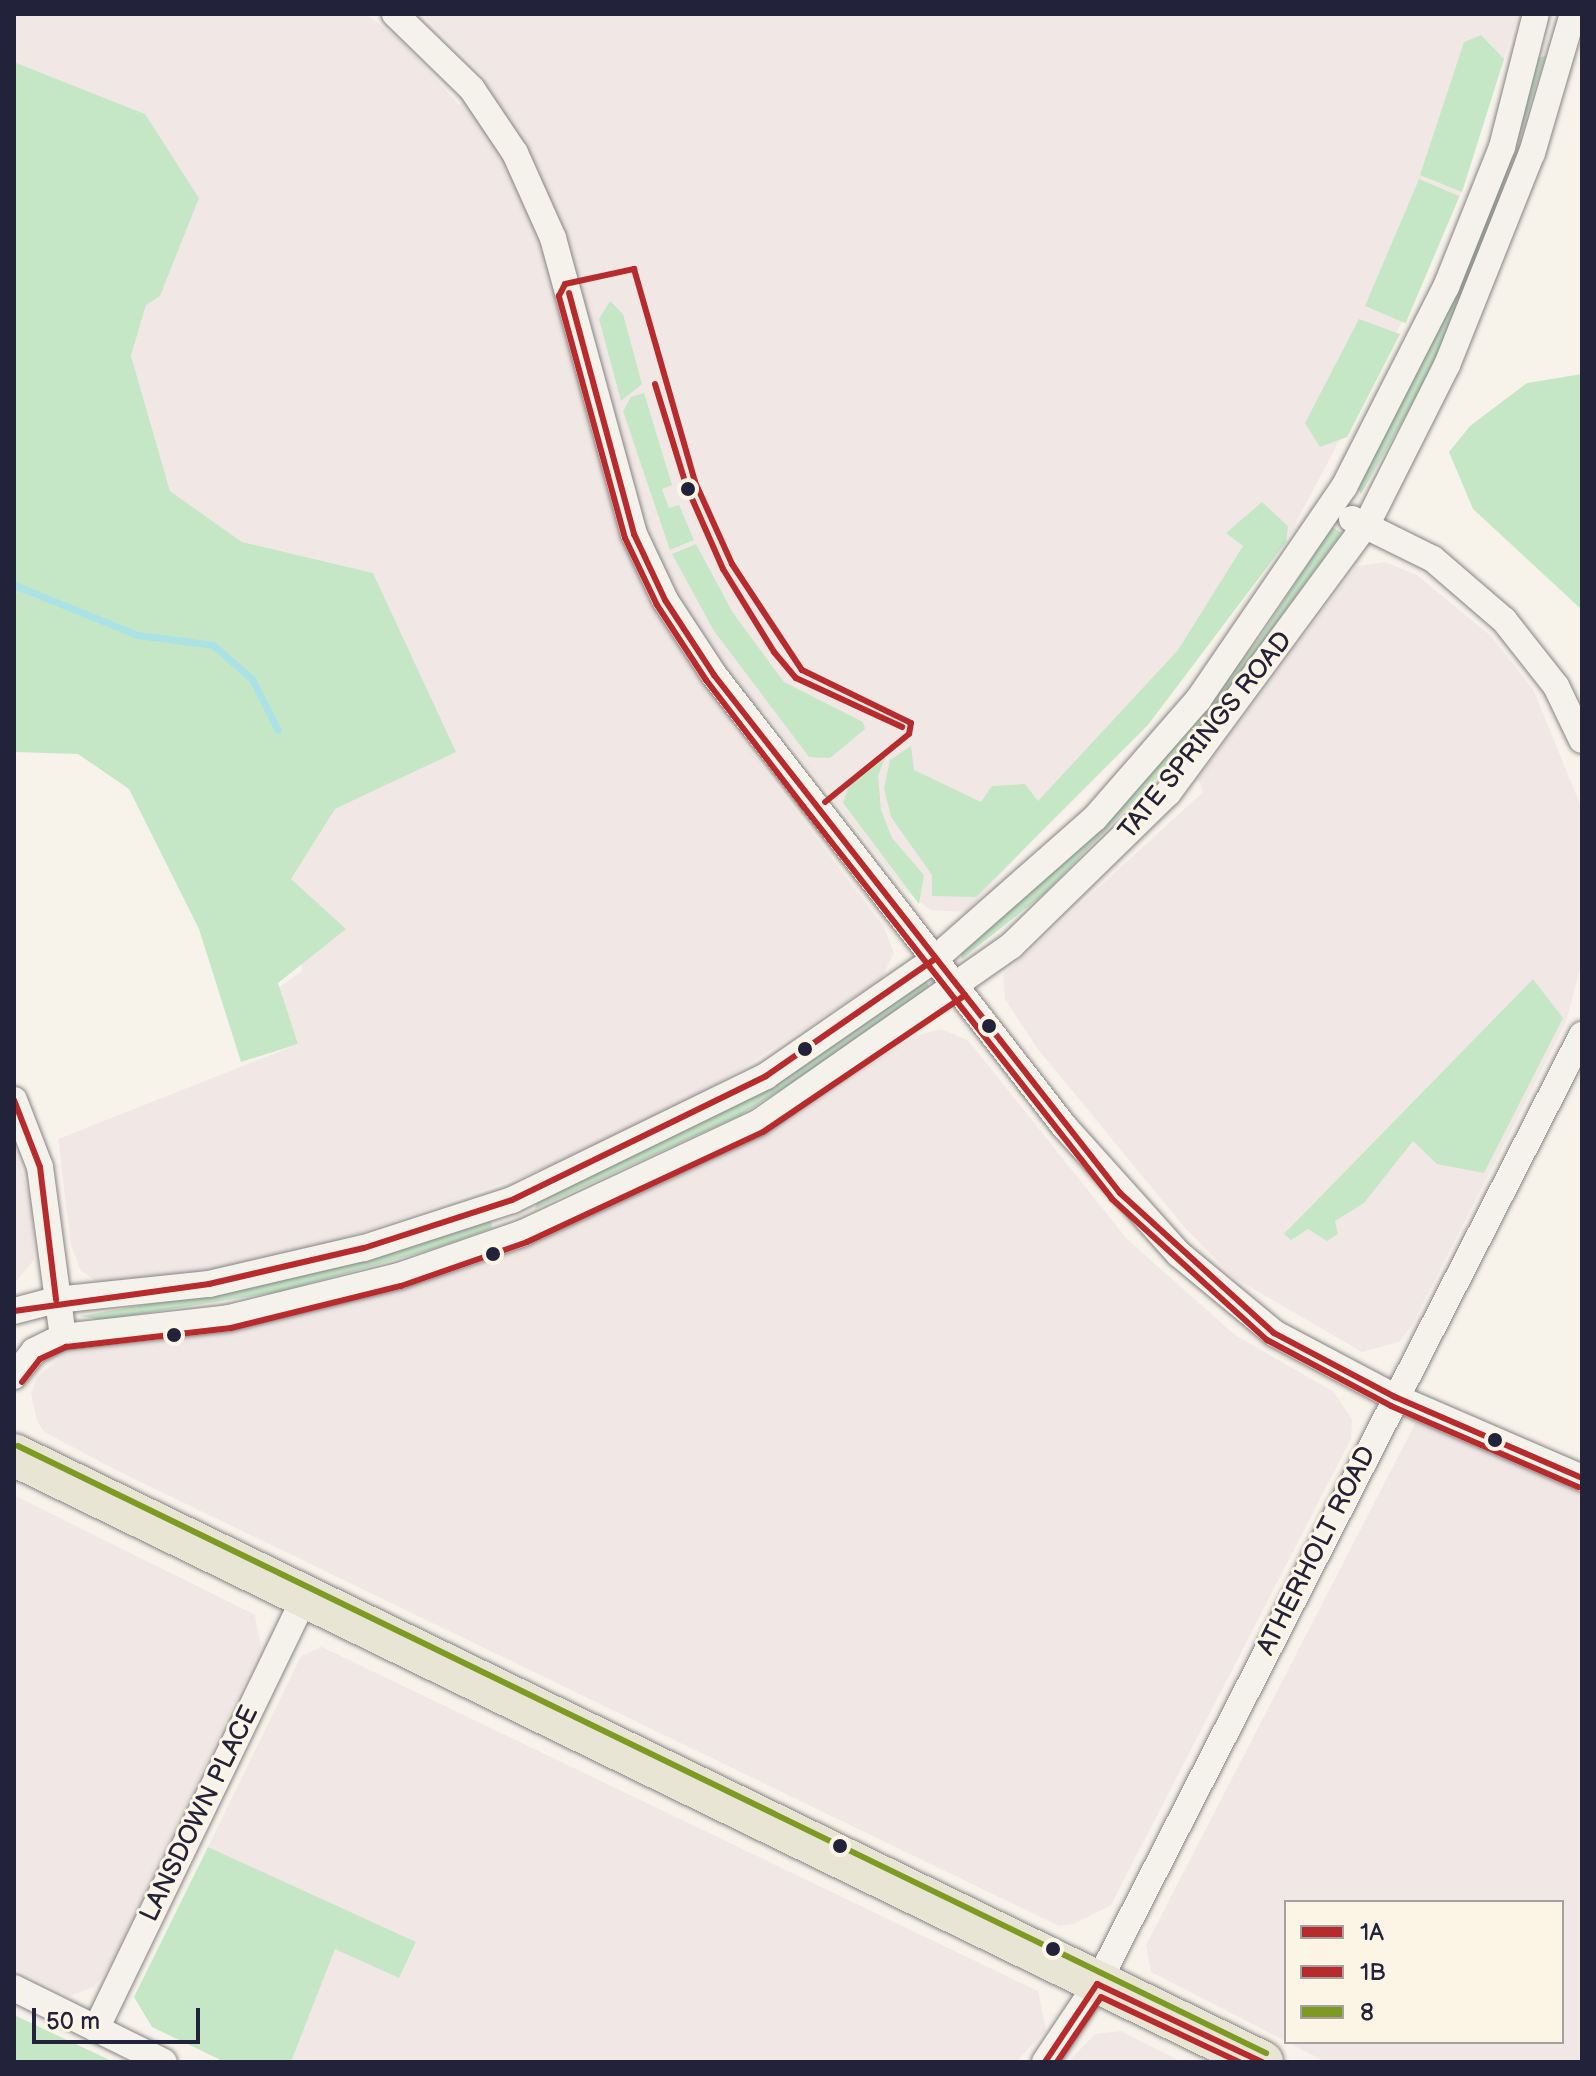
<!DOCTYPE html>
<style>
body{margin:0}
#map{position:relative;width:1596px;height:2076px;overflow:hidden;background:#f7f3ea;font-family:"Balsamiq Sans",sans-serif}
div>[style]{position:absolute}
.built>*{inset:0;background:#f1e8e6}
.green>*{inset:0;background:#c5e7c6;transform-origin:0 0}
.stream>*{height:7px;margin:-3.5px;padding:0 3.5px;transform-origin:3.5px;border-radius:3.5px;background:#aae2e5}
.roads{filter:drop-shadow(0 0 2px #868485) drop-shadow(0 0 2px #868485)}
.minor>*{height:26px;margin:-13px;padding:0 13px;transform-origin:13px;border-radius:13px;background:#f5f2ec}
.primary>*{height:42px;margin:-21px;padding:0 21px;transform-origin:21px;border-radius:21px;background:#e9e5d5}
.bus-1>*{height:6px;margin:-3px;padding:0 3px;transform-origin:3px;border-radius:3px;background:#b72b2c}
.bus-2>*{height:6px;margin:-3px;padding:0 3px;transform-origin:3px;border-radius:3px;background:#b72b2c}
.bus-3>*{height:6px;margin:-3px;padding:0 3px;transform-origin:3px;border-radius:3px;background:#7d9b23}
.dots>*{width:22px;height:22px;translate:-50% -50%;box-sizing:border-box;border:4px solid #fcf5e5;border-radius:50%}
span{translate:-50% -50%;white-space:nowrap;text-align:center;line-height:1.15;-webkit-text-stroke:6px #fcf5e5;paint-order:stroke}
.street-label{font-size:26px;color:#22223b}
.frame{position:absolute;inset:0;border:16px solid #22223b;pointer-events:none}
.legend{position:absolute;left:1284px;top:1900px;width:280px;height:144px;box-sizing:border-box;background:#fcf5e5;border:2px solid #a5a1a1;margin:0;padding:10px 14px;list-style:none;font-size:24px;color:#22223b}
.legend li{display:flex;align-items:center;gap:16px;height:40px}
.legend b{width:40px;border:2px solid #a5a1a1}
.scale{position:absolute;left:32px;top:2008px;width:168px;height:36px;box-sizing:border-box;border:4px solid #22223b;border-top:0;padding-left:10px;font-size:24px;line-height:28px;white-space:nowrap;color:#22223b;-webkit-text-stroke:6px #fcf5e5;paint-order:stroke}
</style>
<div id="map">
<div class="built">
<div style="clip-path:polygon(14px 14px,366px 14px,400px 40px,459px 105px,486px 78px,422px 14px,1518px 14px,1461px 193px,1422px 284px,1290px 534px,1189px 670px,966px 912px,930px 910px,903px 888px,764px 711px,729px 723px,884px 927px,894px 953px,881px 980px,679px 1108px,546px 1168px,327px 1244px,215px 1271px,99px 1283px,81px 1271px,71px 1245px,58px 1139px,298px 1044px,278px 988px,302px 971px,291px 879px,335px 809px,455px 752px,373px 573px,242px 542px,170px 491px,131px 357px,146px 305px,145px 114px,14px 62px)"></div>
<div style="clip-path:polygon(1385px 562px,1417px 575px,1491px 636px,1533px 689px,1582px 809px,1582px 961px,1566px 1022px,1411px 1327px,1399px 1342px,1362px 1352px,1233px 1277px,1185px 1228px,1037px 1048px,1005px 999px,1003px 975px,1203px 792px,1198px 778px,1339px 589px,1357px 566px)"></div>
<div style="clip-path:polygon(941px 1029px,968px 1040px,1127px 1239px,1235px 1335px,1334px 1392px,1352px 1419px,1351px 1439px,1111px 1905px,1074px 1924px,1059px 1926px,122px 1473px,44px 1432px,37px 1421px,31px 1394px,37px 1377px,65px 1354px,234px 1330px,467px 1269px,715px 1161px,915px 1036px)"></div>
<div style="clip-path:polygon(14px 1146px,32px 1204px,34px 1260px,14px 1284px)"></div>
<div style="clip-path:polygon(evenodd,1417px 1420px,1582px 1493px,1582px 2062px,1326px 2062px,1151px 1972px,1146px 1945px,1417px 1420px,1286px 1902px,1562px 1902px,1562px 2042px,1286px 2042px,1286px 1902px)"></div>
<div style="clip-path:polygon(14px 1495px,255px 1615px,261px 1647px,111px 1964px,94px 1987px,70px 1996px,14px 1968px)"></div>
<div style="clip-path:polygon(322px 1647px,1038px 1991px,1046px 2030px,1016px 2062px,291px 2062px,335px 1948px,399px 1978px,416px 1943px,208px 1847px,301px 1656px)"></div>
<div style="clip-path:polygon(1121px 2031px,1182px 2062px,1068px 2062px,1095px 2034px)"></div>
</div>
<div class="green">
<div style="clip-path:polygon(1481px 35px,1504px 59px,1462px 192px,1420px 175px,1464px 42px)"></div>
<div style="clip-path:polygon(1546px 56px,1472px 279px,1422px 387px,1361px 494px,1357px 487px,1537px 58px)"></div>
<div style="clip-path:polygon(14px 62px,145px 114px,199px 198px,160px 296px,146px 305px,131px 356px,170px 491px,242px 542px,373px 573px,456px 752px,335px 809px,291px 879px,346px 929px,278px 983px,298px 1044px,241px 1062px,199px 929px,129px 789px,78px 754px,14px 752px)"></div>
<div style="left:1419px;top:179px;width:44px;height:138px;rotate:23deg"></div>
<div style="clip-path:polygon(610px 301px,623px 314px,642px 384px,621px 401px,599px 319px)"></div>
<div style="clip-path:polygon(1359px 319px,1400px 334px,1347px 437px,1320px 447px,1305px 423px)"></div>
<div style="clip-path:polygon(1582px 374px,1582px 610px,1473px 509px,1449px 452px,1470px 426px,1527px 383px)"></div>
<div style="clip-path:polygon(644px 393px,672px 485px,662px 489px,669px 508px,679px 505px,694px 540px,670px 550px,623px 411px,631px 397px)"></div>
<div style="clip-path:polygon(1262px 502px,1288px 526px,1286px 542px,1148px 725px,976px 897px,932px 896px,932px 875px,891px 817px,884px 788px,890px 760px,911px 746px,914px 770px,981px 802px,992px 786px,1025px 784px,1038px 801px,1178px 650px,1243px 546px,1226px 533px)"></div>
<div style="clip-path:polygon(1332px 527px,1342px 533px,1181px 753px,1045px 893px,962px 959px,960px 951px,1173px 745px,1260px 637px)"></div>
<div style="clip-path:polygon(696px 544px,733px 613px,784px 682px,863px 722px,865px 729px,830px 758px,809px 757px,714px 631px,672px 554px)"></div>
<div style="clip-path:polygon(887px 752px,878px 776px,881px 810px,892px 838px,924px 875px,919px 904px,843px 803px,849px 785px)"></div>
<div style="clip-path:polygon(1533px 979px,1563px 1018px,1484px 1173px,1437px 1164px,1413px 1141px,1364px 1203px,1335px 1221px,1338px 1234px,1327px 1241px,1308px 1229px,1291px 1240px,1284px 1234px)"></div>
<div style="clip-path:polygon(926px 980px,930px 989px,849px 1047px,739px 1116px,535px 1209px,537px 1200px,733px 1105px)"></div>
<div style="clip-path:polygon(491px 1218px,492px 1228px,437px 1248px,278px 1292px,102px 1320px,80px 1316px,213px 1293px)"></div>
<div style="clip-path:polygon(208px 1847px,416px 1942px,399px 1978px,335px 1949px,291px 2062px,225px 2062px,152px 2027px,134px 1997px)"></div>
<div style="clip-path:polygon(14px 2015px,114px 2062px,14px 2062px)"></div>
</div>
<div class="stream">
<div style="left:14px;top:585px;width:134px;rotate:22deg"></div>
<div style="left:138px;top:635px;width:76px;rotate:7.6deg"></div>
<div style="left:213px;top:645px;width:52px;rotate:41.1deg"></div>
<div style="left:252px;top:679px;width:57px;rotate:63deg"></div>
</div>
<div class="roads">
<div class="minor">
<div style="left:395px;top:14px;width:107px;rotate:44.2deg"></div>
<div style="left:472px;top:89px;width:77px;rotate:56.1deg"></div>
<div style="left:515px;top:153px;width:93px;rotate:65.9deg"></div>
<div style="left:553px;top:238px;width:307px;rotate:74.7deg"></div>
<div style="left:634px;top:534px;width:73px;rotate:64.8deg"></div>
<div style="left:665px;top:600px;width:90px;rotate:56.8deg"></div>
<div style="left:714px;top:675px;width:571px;rotate:52.19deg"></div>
<div style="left:1064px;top:1126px;width:172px;rotate:48.1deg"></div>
<div style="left:1179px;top:1254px;width:124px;rotate:39.7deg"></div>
<div style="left:1274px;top:1333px;width:137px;rotate:27.9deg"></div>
<div style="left:1395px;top:1397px;width:204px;rotate:23.4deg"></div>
<div style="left:1352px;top:519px;width:90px;rotate:26.3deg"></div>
<div style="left:1433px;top:559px;width:94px;rotate:40.7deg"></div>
<div style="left:1504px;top:620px;width:84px;rotate:51.8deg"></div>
<div style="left:1556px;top:686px;width:60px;rotate:64.3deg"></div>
<div style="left:14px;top:1100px;width:72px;rotate:68.8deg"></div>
<div style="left:40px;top:1167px;width:172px;rotate:82.3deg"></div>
<div style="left:14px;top:1311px;width:43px;rotate:-14.7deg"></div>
<div style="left:56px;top:1300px;width:154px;rotate:-6deg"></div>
<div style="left:209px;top:1284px;width:159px;rotate:-13.1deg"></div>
<div style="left:364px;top:1248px;width:156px;rotate:-18deg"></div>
<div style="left:512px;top:1200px;width:283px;rotate:-26deg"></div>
<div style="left:766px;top:1076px;width:206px;rotate:-34.7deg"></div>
<div style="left:935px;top:959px;width:213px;rotate:-41.4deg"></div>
<div style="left:1095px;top:818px;width:157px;rotate:-48.9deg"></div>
<div style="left:1198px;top:700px;width:258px;rotate:-55.6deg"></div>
<div style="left:1344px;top:487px;width:225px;rotate:-63deg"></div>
<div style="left:1446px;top:287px;width:151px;rotate:-68.2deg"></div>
<div style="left:1502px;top:147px;width:137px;rotate:-75.7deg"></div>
<div style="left:14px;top:1376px;width:32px;rotate:-51deg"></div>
<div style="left:34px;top:1351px;width:32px;rotate:-26deg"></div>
<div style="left:63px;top:1337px;width:167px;rotate:-6.5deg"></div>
<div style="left:229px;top:1318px;width:175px;rotate:-13.9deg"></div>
<div style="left:399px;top:1276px;width:131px;rotate:-19.1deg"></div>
<div style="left:523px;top:1233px;width:259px;rotate:-25.1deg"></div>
<div style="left:758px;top:1123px;width:309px;rotate:-35deg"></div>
<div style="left:1011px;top:946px;width:219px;rotate:-44.3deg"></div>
<div style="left:1168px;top:793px;width:337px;rotate:-53.6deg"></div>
<div style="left:1368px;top:522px;width:176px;rotate:-63.3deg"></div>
<div style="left:1447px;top:365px;width:228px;rotate:-68.2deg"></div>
<div style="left:1532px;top:153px;width:145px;rotate:-73.6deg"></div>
<div style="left:14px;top:1988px;width:167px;rotate:26.3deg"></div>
<div style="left:96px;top:2029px;width:479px;rotate:-64.2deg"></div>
<div style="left:1045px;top:2062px;width:94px;rotate:-56.3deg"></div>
<div style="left:1097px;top:1984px;width:1066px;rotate:-62.93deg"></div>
</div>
<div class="primary">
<div style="left:14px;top:1455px;width:1388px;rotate:25.94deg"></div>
</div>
</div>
<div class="bus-1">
<div style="left:569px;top:293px;width:250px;rotate:74.9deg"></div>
<div style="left:634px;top:534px;width:73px;rotate:64.8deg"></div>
<div style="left:665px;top:600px;width:90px;rotate:56.8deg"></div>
<div style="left:714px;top:675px;width:658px;rotate:51.91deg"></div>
<div style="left:1120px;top:1193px;width:208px;rotate:42.3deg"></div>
<div style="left:1274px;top:1333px;width:137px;rotate:27.9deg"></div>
<div style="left:1395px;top:1397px;width:204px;rotate:23.4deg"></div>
<div style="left:655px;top:384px;width:106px;rotate:72.9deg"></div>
<div style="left:686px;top:485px;width:92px;rotate:66.2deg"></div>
<div style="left:723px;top:569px;width:97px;rotate:58.4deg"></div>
<div style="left:774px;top:652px;width:34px;rotate:50deg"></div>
<div style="left:796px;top:678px;width:117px;rotate:24.8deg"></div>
<div style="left:14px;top:1100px;width:72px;rotate:68.8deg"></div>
<div style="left:40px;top:1167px;width:134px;rotate:83.1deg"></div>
<div style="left:14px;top:1311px;width:197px;rotate:-7.9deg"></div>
<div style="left:209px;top:1284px;width:159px;rotate:-13.1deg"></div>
<div style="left:364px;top:1248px;width:156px;rotate:-18deg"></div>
<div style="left:512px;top:1200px;width:283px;rotate:-26deg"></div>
<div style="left:766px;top:1076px;width:206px;rotate:-34.7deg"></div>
<div style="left:1097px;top:1984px;width:183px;rotate:25.3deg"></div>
<div style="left:1045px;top:2062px;width:94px;rotate:-56.3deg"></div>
</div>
<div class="bus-2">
<div style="left:803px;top:806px;width:159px;rotate:-127.6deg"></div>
<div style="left:706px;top:680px;width:90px;rotate:-123.2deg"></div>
<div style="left:657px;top:605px;width:74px;rotate:-115.5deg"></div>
<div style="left:625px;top:538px;width:251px;rotate:-105.3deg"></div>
<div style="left:559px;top:296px;width:13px;rotate:-63deg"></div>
<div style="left:565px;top:284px;width:71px;rotate:-12.3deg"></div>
<div style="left:634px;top:269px;width:222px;rotate:74deg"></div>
<div style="left:695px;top:482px;width:90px;rotate:65.7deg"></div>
<div style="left:732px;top:564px;width:127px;rotate:56.6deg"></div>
<div style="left:802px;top:670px;width:121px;rotate:25.9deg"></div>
<div style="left:911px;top:723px;width:11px;rotate:100deg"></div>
<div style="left:909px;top:734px;width:108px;rotate:141deg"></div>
<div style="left:803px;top:806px;width:500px;rotate:51.8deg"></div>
<div style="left:1112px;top:1199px;width:210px;rotate:42.3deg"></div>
<div style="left:1267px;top:1340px;width:140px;rotate:28deg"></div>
<div style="left:1391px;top:1406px;width:204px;rotate:23.4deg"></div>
<div style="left:22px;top:1382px;width:29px;rotate:-52deg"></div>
<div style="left:40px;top:1359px;width:29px;rotate:-25deg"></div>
<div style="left:66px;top:1347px;width:166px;rotate:-6.6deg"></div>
<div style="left:231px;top:1328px;width:175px;rotate:-13.9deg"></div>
<div style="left:401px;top:1286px;width:133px;rotate:-19.2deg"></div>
<div style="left:527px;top:1242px;width:260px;rotate:-25deg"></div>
<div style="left:763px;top:1132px;width:244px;rotate:-34.1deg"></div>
<div style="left:1057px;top:2062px;width:78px;rotate:-55.9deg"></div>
<div style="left:1101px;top:1997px;width:153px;rotate:25.2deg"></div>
</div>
<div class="bus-3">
<div style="left:18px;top:1446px;width:1388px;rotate:25.94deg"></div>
</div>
<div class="dots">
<div style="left:688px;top:489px;background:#22223b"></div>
<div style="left:989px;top:1026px;background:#22223b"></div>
<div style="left:805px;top:1049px;background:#22223b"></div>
<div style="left:493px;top:1254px;background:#22223b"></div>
<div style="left:174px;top:1335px;background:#22223b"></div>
<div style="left:1495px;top:1440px;background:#22223b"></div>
<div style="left:840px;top:1846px;background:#22223b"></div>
<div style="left:1053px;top:1949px;background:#22223b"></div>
</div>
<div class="street-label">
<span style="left:1206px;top:736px;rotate:-51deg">TATE SPRINGS ROAD</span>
<span style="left:1317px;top:1551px;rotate:-63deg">ATHERHOLT ROAD</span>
<span style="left:200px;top:1814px;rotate:-64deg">LANSDOWN PLACE</span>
</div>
<div class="frame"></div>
<ul class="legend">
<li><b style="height:10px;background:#b72b2c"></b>1A</li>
<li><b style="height:10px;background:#b72b2c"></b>1B</li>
<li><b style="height:10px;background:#7d9b23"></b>8</li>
</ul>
<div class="scale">50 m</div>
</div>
